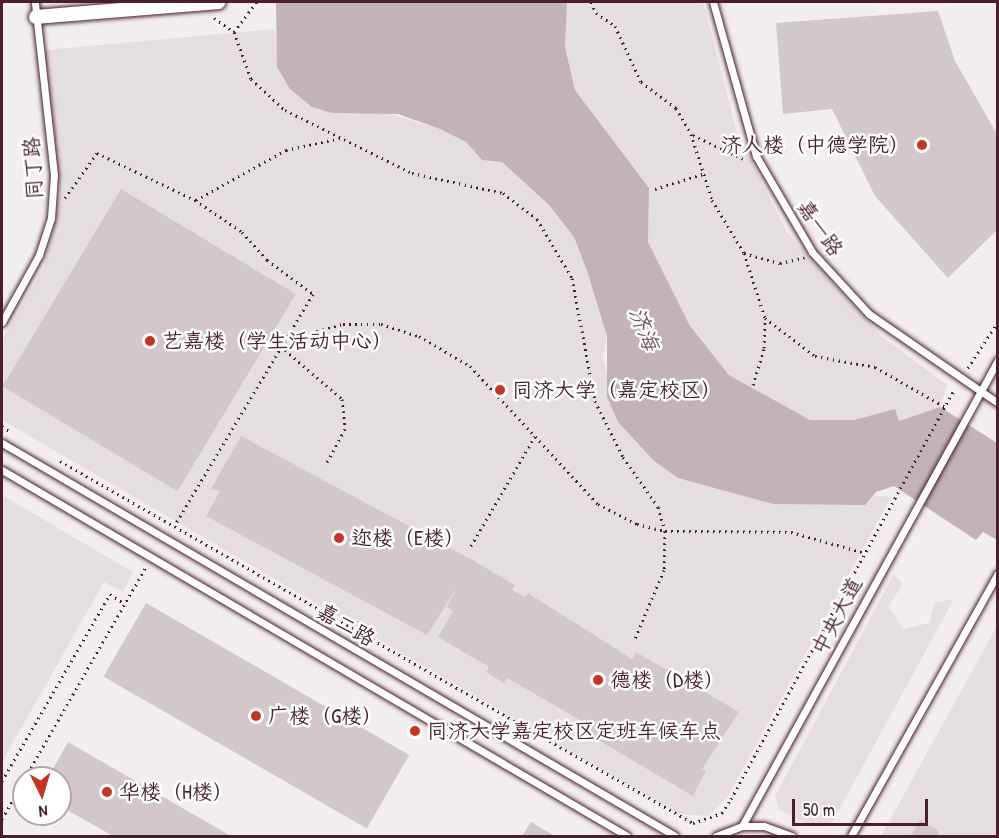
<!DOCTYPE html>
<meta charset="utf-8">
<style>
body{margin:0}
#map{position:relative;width:999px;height:838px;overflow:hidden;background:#fff;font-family:"Patrick Hand","LXGW WenKai TC",sans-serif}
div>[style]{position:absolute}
.built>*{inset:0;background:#f2eeef}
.green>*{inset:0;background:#e5dee0}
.water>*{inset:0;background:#c1b3b6}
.building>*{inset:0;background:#d2c7cb;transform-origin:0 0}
.path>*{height:3px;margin-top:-1.5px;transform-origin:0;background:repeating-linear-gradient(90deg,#4a1f2b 0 1.5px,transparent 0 6px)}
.roads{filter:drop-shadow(0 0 2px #4a1f2b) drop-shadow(0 0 2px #4a1f2b)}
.lane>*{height:7px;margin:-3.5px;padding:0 3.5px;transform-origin:3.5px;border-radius:3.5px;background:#fff}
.street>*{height:14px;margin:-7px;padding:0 7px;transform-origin:7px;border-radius:7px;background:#fff}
.dots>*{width:16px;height:16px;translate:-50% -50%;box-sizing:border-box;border:3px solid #fff;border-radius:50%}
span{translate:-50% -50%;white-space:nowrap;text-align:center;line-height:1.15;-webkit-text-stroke:5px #fff;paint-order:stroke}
.poi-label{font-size:21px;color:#4a1f2b}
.right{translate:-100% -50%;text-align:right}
.left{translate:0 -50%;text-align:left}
.street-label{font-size:21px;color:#4a1f2b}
.water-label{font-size:22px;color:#74535c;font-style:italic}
.frame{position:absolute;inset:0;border:3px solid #4a1f2b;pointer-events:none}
.north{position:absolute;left:12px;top:766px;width:60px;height:60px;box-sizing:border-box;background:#fff;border:2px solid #b7a5aa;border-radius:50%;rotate:175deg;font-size:16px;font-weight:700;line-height:24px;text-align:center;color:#4a1f2b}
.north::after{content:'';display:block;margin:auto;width:21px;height:27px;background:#c8321e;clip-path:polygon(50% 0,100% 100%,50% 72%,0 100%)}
.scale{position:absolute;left:792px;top:799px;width:136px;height:27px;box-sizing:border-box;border:3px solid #4a1f2b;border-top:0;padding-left:8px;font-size:18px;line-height:21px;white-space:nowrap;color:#4a1f2b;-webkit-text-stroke:4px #fff;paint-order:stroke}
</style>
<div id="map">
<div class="built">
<div style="clip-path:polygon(evenodd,2px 2px,997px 2px,997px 836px,2px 836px,2px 2px,24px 778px,60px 778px,60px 814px,24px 814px,24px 778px)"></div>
</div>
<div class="green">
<div style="clip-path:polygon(567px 2px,703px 2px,737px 132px,786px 231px,881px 336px,947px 385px,940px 407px,898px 421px,894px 410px,854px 420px,810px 420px,729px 375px,690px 326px,648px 242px,649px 188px,575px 90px,565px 47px)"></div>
<div style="clip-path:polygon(275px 29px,278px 67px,332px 113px,376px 110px,440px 129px,466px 142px,482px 160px,502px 162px,549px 205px,574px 237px,587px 271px,607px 336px,603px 357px,618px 422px,654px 461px,678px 478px,891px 497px,728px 796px,708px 816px,678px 814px,2px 420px,2px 340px,44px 267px,60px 193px,45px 50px)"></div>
<div style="clip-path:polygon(2px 495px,133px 572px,123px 592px,104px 582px,2px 762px)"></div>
<div style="clip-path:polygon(894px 574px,903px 584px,888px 607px,904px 629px,929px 623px,935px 602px,954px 599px,833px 821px,814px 827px,779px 810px,775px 796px)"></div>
<div style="clip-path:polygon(997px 626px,997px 836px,881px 836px)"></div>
</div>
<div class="water">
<div style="clip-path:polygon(276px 2px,567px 2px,565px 47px,575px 90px,649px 188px,648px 242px,690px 326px,729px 375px,810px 420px,854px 420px,895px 409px,899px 421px,940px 407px,997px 443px,997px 540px,983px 532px,976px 540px,894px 486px,876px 492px,865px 505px,773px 504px,678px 478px,654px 461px,618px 422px,607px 397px,607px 336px,587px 271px,574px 237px,549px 205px,502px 162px,482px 160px,466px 142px,440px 129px,398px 114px,332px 113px,312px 107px,290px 89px,277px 67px)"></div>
</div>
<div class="building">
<div style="clip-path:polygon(938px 11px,955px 61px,998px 136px,998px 229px,948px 278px,875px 196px,832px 109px,783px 114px,776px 23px)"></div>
<div style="left:121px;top:189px;width:204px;height:230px;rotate:31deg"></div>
<div style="clip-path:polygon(241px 436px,474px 561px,515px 585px,512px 590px,525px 597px,528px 593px,632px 659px,636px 652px,739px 712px,702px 769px,706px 771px,693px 796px,588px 734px,592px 727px,507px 678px,504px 683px,486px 672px,489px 667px,438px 637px,453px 611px,447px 607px,460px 583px,427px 635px,206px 516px,220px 491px,211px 489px)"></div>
<div style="left:146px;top:603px;width:304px;height:85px;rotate:30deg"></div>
<div style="clip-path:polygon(68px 742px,231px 836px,113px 836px,60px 806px,60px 778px,48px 778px)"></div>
<div style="clip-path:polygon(920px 820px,937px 830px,940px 836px,911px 836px)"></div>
<div style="clip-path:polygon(531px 822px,555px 836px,522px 836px)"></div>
</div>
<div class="path">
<div style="left:591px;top:2px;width:12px;rotate:66deg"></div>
<div style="left:596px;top:13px;width:23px;rotate:34deg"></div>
<div style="left:615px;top:26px;width:62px;rotate:65.1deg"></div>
<div style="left:641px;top:82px;width:44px;rotate:36.6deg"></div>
<div style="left:676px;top:108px;width:30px;rotate:60deg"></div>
<div style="left:691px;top:134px;width:69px;rotate:72.3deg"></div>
<div style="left:712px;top:200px;width:62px;rotate:58.9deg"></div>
<div style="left:744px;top:253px;width:68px;rotate:72.1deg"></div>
<div style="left:765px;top:318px;width:63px;rotate:37.2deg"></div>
<div style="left:815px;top:356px;width:61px;rotate:10.4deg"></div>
<div style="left:875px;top:367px;width:81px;rotate:29.7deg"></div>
<div style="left:214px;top:18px;width:24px;rotate:35deg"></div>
<div style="left:234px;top:32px;width:50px;rotate:70.1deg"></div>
<div style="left:251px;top:79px;width:46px;rotate:42.4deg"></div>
<div style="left:285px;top:110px;width:142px;rotate:26.4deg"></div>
<div style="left:412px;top:173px;width:93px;rotate:12.4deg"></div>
<div style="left:503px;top:193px;width:43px;rotate:37.4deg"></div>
<div style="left:537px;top:219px;width:69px;rotate:59.3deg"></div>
<div style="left:572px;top:278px;width:125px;rotate:79.4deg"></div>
<div style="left:595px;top:401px;width:63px;rotate:63.4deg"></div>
<div style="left:623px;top:457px;width:61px;rotate:55deg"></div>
<div style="left:658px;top:507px;width:25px;rotate:74deg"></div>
<div style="left:665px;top:531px;width:39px;rotate:91deg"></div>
<div style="left:664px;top:570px;width:77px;rotate:112.9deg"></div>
<div style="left:234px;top:32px;width:38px;rotate:-53deg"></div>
<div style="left:693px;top:135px;width:55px;rotate:25.6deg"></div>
<div style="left:97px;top:153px;width:109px;rotate:25.6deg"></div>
<div style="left:195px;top:200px;width:57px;rotate:34.2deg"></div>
<div style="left:242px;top:232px;width:38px;rotate:48deg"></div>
<div style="left:267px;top:260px;width:57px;rotate:36.5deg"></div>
<div style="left:313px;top:294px;width:270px;rotate:120.9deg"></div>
<div style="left:655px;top:189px;width:50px;rotate:-17.4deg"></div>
<div style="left:65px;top:198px;width:55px;rotate:-54.6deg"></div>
<div style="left:196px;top:200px;width:103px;rotate:-29.1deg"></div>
<div style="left:286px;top:150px;width:60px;rotate:-12.4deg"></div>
<div style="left:744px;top:253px;width:37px;rotate:16deg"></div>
<div style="left:780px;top:263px;width:25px;rotate:-12deg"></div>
<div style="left:284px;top:349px;width:31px;rotate:-31deg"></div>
<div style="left:311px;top:333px;width:33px;rotate:-16deg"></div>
<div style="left:343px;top:324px;width:38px"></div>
<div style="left:381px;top:324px;width:40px;rotate:18deg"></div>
<div style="left:419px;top:336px;width:59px;rotate:30.5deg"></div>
<div style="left:470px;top:366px;width:188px;rotate:47.2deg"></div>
<div style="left:598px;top:504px;width:44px;rotate:27.1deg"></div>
<div style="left:637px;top:524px;width:29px;rotate:14deg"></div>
<div style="left:665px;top:531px;width:126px;rotate:0.5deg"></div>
<div style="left:791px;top:532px;width:77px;rotate:15.8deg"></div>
<div style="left:285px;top:350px;width:75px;rotate:40.7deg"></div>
<div style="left:342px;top:399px;width:30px;rotate:84deg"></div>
<div style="left:345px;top:429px;width:42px;rotate:118.4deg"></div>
<div style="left:968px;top:368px;width:55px;rotate:-56.9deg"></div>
<div style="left:753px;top:385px;width:39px;rotate:-73deg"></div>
<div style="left:764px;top:348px;width:29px;rotate:-88deg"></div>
<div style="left:2px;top:426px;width:11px;rotate:34deg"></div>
<div style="left:60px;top:461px;width:729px;rotate:29.76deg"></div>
<div style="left:693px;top:823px;width:31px;rotate:-19deg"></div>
<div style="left:722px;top:813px;width:17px;rotate:-57deg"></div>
<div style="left:731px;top:799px;width:467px;rotate:-61.4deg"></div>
<div style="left:471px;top:546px;width:127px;rotate:-59.8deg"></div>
<div style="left:25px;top:778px;width:243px;rotate:-60.2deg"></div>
<div style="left:2px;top:781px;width:216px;rotate:-60deg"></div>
<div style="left:110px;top:594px;width:18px;rotate:34deg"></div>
<div style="left:2px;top:819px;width:45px;rotate:-60.6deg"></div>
</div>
<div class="roads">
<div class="lane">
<div style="left:713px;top:2px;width:160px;rotate:74.4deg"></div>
<div style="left:756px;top:156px;width:111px;rotate:59.7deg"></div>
<div style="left:812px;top:252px;width:84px;rotate:47.4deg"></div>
<div style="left:869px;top:314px;width:157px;rotate:34.6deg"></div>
<div style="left:2px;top:322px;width:77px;rotate:-61.1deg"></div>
<div style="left:39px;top:255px;width:39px;rotate:-72deg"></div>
<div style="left:51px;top:218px;width:43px;rotate:-86deg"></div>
<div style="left:54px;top:175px;width:174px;rotate:-96.3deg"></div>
<div style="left:2px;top:443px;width:779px;rotate:30.28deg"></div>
<div style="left:2px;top:470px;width:724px;rotate:30.35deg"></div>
<div style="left:742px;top:826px;width:532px;rotate:-61.22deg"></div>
<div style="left:716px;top:836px;width:28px;rotate:-21deg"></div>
<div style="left:742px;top:826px;width:22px"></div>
<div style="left:764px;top:826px;width:30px;rotate:20deg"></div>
<div style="left:851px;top:836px;width:301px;rotate:-60.8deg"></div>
</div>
<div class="street">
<div style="left:36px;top:17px;width:183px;rotate:-4.7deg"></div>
</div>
</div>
<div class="dots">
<div style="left:922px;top:145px;background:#c8321e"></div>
<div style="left:150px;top:341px;background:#c8321e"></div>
<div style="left:500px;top:390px;background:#c8321e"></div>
<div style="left:339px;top:538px;background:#c8321e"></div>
<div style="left:598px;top:680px;background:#c8321e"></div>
<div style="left:256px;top:716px;background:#c8321e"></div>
<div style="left:415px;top:731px;background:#c8321e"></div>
<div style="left:107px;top:792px;background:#c8321e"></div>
</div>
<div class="poi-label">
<span class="right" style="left:910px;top:145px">济人楼（中德学院）</span>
<span class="left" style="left:162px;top:341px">艺嘉楼（学生活动中心）</span>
<span class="left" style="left:512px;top:390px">同济大学（嘉定校区）</span>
<span class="left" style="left:351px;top:538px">迩楼（E楼）</span>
<span class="left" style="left:610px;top:680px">德楼（D楼）</span>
<span class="left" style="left:268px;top:716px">广楼（G楼）</span>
<span class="left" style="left:427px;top:731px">同济大学嘉定校区定班车候车点</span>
<span class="left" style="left:119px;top:792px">华楼（H楼）</span>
</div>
<div class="street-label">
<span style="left:33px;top:168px;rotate:-93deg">同丁路</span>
<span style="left:820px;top:228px;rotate:55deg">嘉一路</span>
<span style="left:837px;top:616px;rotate:-62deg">中央大道</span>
<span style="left:346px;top:625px;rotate:30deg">嘉二路</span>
</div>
<div class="water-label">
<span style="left:644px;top:329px;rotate:68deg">济海</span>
</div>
<div class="frame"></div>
<div class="north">N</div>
<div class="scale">50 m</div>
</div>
